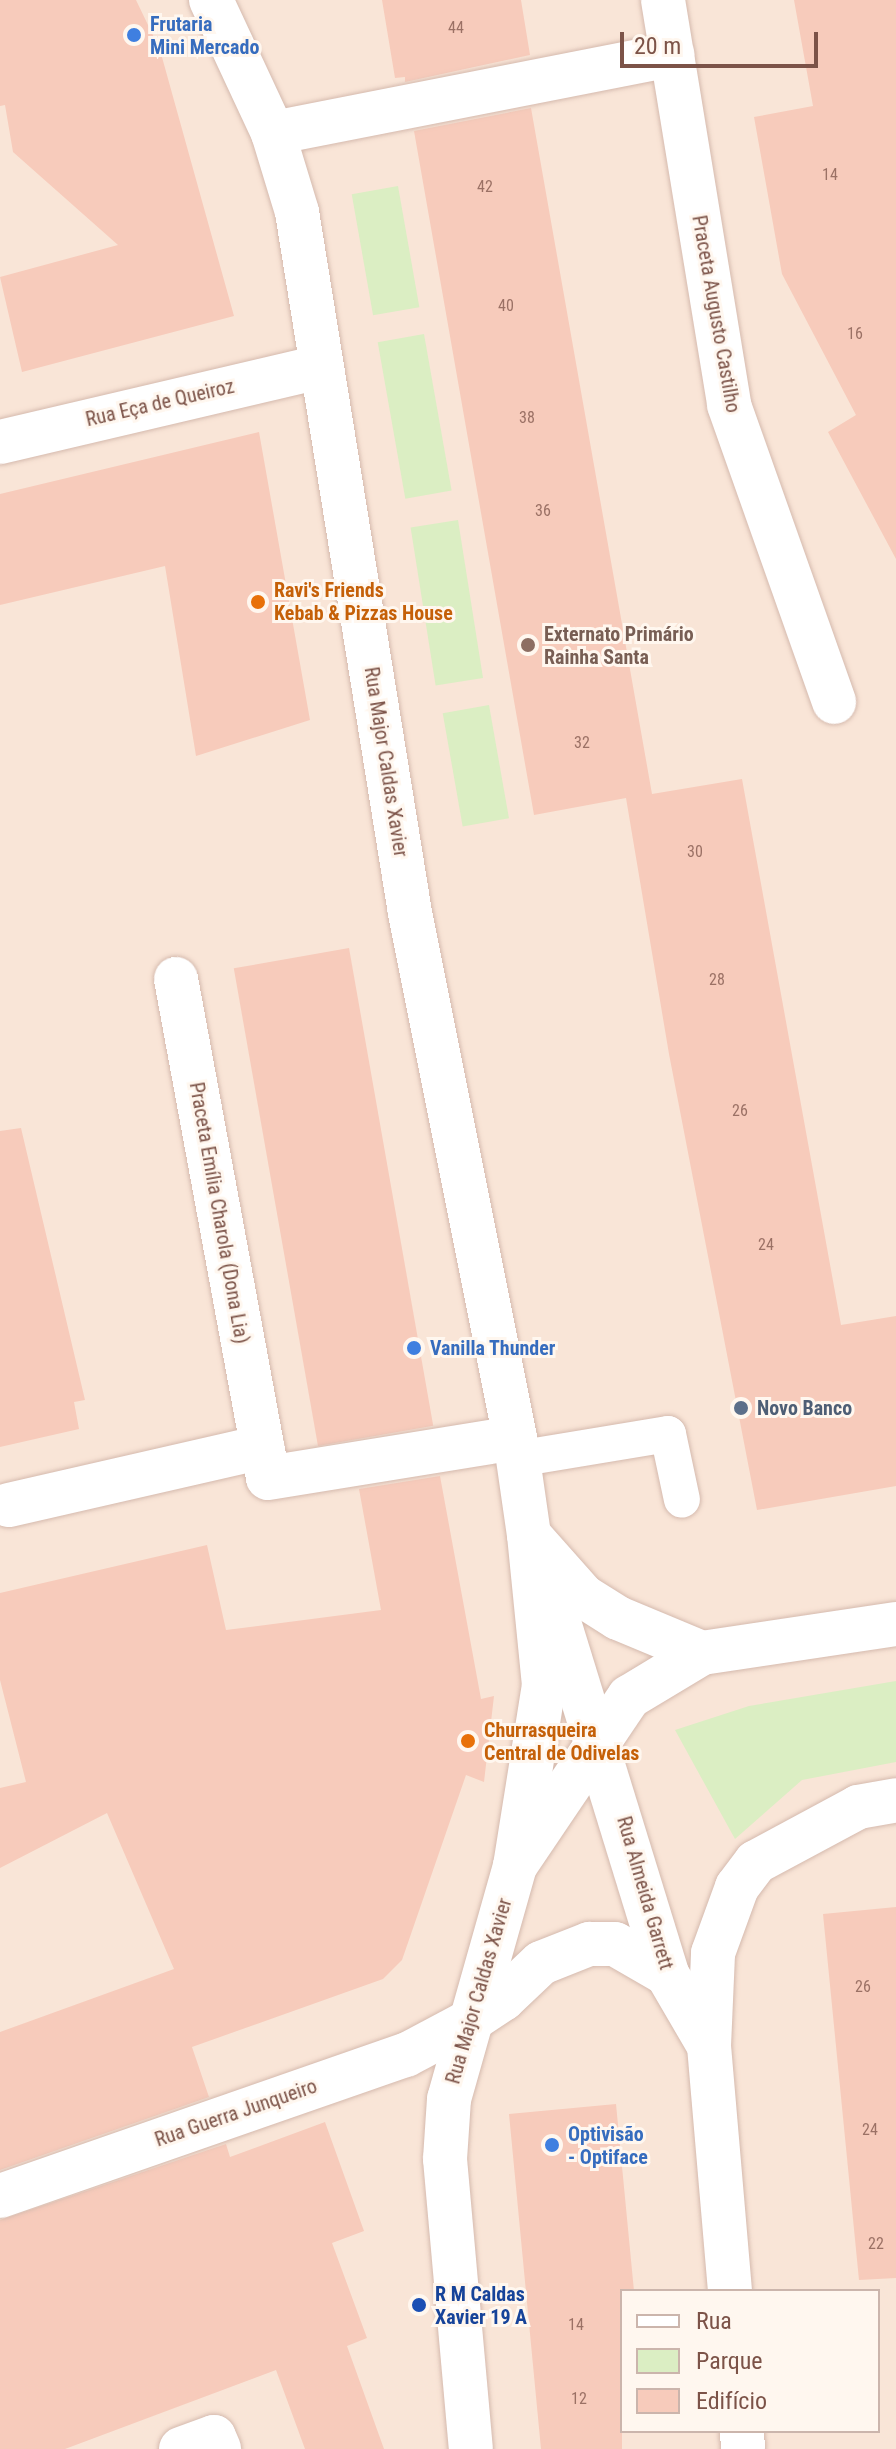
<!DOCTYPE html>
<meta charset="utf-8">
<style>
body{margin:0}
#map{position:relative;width:896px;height:2449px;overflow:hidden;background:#fef2e7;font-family:"Roboto Condensed",sans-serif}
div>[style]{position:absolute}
.residential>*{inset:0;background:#f9e5d7}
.green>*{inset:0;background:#dbeec3;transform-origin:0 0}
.building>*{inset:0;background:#f7cbbb;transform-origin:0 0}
.roads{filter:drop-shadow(0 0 2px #d5baae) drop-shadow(0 0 2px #d5baae)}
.lane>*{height:36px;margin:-18px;padding:0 18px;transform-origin:18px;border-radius:18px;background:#fff}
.street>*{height:44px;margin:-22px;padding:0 22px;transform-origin:22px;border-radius:22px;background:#fff}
.secondary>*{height:44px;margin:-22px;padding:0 22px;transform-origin:22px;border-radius:22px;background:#fff}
.dots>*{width:22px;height:22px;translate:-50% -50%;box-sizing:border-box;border:4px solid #fff7ef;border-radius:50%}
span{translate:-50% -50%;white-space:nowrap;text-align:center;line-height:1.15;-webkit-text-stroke:6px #fff7ef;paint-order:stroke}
.number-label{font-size:16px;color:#9b7165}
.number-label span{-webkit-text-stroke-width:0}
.shop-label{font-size:20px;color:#366cbe;font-weight:700}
.left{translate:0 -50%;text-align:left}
.street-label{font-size:20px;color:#7c5348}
.food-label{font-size:20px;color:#c56008;font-weight:700}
.education-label{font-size:20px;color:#785e54;font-weight:700}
.service-label{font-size:20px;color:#4e5e75;font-weight:700}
.transit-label{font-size:20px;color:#164399;font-weight:700}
.legend{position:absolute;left:620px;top:2289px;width:260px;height:144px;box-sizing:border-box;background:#fff7ef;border:2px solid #cbb5ac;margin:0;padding:10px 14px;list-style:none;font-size:24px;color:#7c5348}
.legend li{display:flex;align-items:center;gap:16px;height:40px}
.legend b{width:40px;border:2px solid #cbb5ac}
.scale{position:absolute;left:620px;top:32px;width:198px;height:36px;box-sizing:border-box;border:4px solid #7c5348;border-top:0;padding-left:10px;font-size:24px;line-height:28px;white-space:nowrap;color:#7c5348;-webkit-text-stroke:6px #fff7ef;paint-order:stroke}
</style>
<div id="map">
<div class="residential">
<div style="clip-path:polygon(evenodd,0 0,896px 0,896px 2449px,0 2449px,0 0,622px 2291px,878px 2291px,878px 2431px,622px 2431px,622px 2291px)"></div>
</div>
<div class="green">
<div style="left:398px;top:186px;width:123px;height:47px;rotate:80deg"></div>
<div style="left:424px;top:334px;width:159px;height:47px;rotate:80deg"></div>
<div style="left:458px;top:520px;width:160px;height:48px;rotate:81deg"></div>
<div style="left:489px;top:705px;width:115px;height:47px;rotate:80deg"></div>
<div style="clip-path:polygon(896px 1681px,896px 1762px,802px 1780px,735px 1839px,675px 1730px,749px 1706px)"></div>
</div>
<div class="building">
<div style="clip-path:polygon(0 0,136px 0,160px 50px,234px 316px,22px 372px,0 277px,118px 245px,13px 152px,5px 105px,0 106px)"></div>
<div style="clip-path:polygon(382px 0,521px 0,530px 55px,405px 82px,405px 77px,395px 78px)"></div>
<div style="clip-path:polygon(794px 0,896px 0,896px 559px,828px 432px,856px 415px,782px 274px,754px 117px,813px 106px)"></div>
<div style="clip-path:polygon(531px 108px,652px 794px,742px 779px,841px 1325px,896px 1316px,896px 1486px,757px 1510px,669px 1054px,626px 798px,534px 815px,414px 131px)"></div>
<div style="clip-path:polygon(259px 432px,310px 720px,196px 756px,165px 566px,0 605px,0 494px)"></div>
<div style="left:349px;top:948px;width:485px;height:117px;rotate:80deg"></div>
<div style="clip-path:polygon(21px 1128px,85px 1400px,74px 1402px,79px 1429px,0 1447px,0 1131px)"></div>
<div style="clip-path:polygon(440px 1476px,481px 1699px,494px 1696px,484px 1782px,466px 1775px,402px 1960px,383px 1979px,192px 2047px,209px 2097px,0 2170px,0 2032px,174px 1969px,107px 1813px,0 1868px,0 1788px,26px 1782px,0 1680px,0 1593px,207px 1545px,226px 1630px,381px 1610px,359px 1489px)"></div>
<div style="clip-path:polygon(896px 1907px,896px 2278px,859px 2280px,823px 1914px)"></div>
<div style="clip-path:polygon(616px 2104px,634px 2291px,622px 2291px,622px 2449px,541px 2449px,509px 2114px)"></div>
<div style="clip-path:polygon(325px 2122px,364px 2231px,332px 2243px,367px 2338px,347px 2346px,384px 2449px,305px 2449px,276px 2370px,65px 2449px,0 2449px,0 2220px,226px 2144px,230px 2157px)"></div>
</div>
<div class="roads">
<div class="lane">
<div style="left:517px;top:1459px;width:153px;rotate:-9.4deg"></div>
<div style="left:668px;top:1434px;width:67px;rotate:78deg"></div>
</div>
<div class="street">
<div style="left:663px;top:0;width:410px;rotate:80.7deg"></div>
<div style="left:729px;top:405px;width:315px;rotate:70.5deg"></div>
<div style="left:273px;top:133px;width:407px;rotate:-11.1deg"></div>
<div style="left:0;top:442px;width:330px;rotate:-13.2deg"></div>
<div style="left:176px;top:979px;width:507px;rotate:79.55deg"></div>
<div style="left:268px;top:1478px;width:250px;rotate:-9.2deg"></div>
<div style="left:9px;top:1505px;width:260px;rotate:-12.9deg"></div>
<div style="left:529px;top:1535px;width:81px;rotate:48.5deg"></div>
<div style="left:583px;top:1596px;width:41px;rotate:32.2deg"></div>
<div style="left:618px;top:1618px;width:91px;rotate:22.6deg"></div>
<div style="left:515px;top:1866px;width:204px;rotate:-56deg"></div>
<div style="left:629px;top:1697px;width:85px;rotate:-31.1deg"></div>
<div style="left:702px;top:1653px;width:196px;rotate:-8.5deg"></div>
<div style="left:709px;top:2046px;width:93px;rotate:-87.5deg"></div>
<div style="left:713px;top:1953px;width:70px;rotate:-70deg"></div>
<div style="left:737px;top:1887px;width:31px;rotate:-53deg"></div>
<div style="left:756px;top:1862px;width:116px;rotate:-28.3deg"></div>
<div style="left:858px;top:1807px;width:39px;rotate:-10deg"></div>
<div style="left:0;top:2196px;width:430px;rotate:-19.2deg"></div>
<div style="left:406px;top:2055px;width:70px;rotate:-28deg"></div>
<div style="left:181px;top:2449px;width:35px;rotate:-20deg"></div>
<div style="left:214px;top:2437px;width:13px;rotate:67deg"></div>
</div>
<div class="secondary">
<div style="left:211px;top:0;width:147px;rotate:65deg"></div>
<div style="left:273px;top:133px;width:83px;rotate:73.1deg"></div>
<div style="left:297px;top:212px;width:710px;rotate:80.84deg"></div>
<div style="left:410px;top:913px;width:535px;rotate:78.69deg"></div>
<div style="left:515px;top:1438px;width:98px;rotate:81.8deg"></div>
<div style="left:529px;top:1535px;width:151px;rotate:84.3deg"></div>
<div style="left:544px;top:1685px;width:183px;rotate:99.1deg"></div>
<div style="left:515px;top:1866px;width:242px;rotate:105.8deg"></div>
<div style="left:449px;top:2099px;width:60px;rotate:93.8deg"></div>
<div style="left:445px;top:2159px;width:291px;rotate:84.9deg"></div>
<div style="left:554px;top:1606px;width:385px;rotate:72.9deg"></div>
<div style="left:667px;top:1974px;width:83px;rotate:59.7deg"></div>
<div style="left:709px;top:2046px;width:246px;rotate:85.1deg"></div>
<div style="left:468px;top:2022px;width:42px;rotate:-33.3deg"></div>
<div style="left:503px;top:1999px;width:52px;rotate:-43.5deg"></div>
<div style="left:541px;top:1963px;width:52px;rotate:-21.6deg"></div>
<div style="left:589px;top:1944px;width:26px"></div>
<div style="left:615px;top:1944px;width:60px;rotate:30deg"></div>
<div style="left:742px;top:2431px;width:18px;rotate:87deg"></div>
</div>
</div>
<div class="dots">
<div style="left:134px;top:35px;background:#3f7fe0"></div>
<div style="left:258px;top:602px;background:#e8710a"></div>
<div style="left:528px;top:645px;background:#8d6e63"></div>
<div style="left:414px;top:1348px;background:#3f7fe0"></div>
<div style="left:741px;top:1408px;background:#5c6f8a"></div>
<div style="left:468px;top:1741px;background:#e8710a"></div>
<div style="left:552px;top:2145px;background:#3f7fe0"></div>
<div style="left:419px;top:2305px;background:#1a4fb4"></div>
</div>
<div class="number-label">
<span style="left:456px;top:28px">44</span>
<span style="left:830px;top:175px">14</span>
<span style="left:485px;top:187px">42</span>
<span style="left:506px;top:306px">40</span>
<span style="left:855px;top:334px">16</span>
<span style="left:527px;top:418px">38</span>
<span style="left:543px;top:511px">36</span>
<span style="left:582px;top:743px">32</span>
<span style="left:695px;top:852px">30</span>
<span style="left:717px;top:980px">28</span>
<span style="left:740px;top:1111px">26</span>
<span style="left:766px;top:1245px">24</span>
<span style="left:863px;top:1987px">26</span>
<span style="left:870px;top:2130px">24</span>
<span style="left:876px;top:2244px">22</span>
<span style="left:576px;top:2325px">14</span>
<span style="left:579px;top:2399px">12</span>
</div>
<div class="shop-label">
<span class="left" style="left:150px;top:36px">Frutaria<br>Mini Mercado</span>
<span class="left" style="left:430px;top:1348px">Vanilla Thunder</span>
<span class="left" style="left:568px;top:2146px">Optivisão<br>- Optiface</span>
</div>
<div class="street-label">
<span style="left:716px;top:314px;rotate:80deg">Praceta Augusto Castilho</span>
<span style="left:160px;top:403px;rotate:-13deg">Rua Eça de Queiroz</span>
<span style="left:386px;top:762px;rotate:81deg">Rua Major Caldas Xavier</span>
<span style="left:219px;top:1213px;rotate:80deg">Praceta Emília Charola (Dona Lia)</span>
<span style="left:645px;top:1893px;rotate:74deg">Rua Almeida Garrett</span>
<span style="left:479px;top:1991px;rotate:-74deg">Rua Major Caldas Xavier</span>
<span style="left:236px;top:2113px;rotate:-19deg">Rua Guerra Junqueiro</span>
</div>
<div class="food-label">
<span class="left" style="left:274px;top:602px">Ravi's Friends<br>Kebab &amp; Pizzas House</span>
<span class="left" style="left:484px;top:1742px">Churrasqueira<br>Central de Odivelas</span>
</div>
<div class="education-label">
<span class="left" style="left:544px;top:646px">Externato Primário<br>Rainha Santa</span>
</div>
<div class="service-label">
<span class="left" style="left:757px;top:1408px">Novo Banco</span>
</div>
<div class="transit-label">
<span class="left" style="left:435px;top:2306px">R M Caldas<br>Xavier 19 A</span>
</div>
<ul class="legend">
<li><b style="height:10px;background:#fff"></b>Rua</li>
<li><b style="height:22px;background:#dbeec3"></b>Parque</li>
<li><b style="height:22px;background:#f7cbbb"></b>Edifício</li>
</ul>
<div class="scale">20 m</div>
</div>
